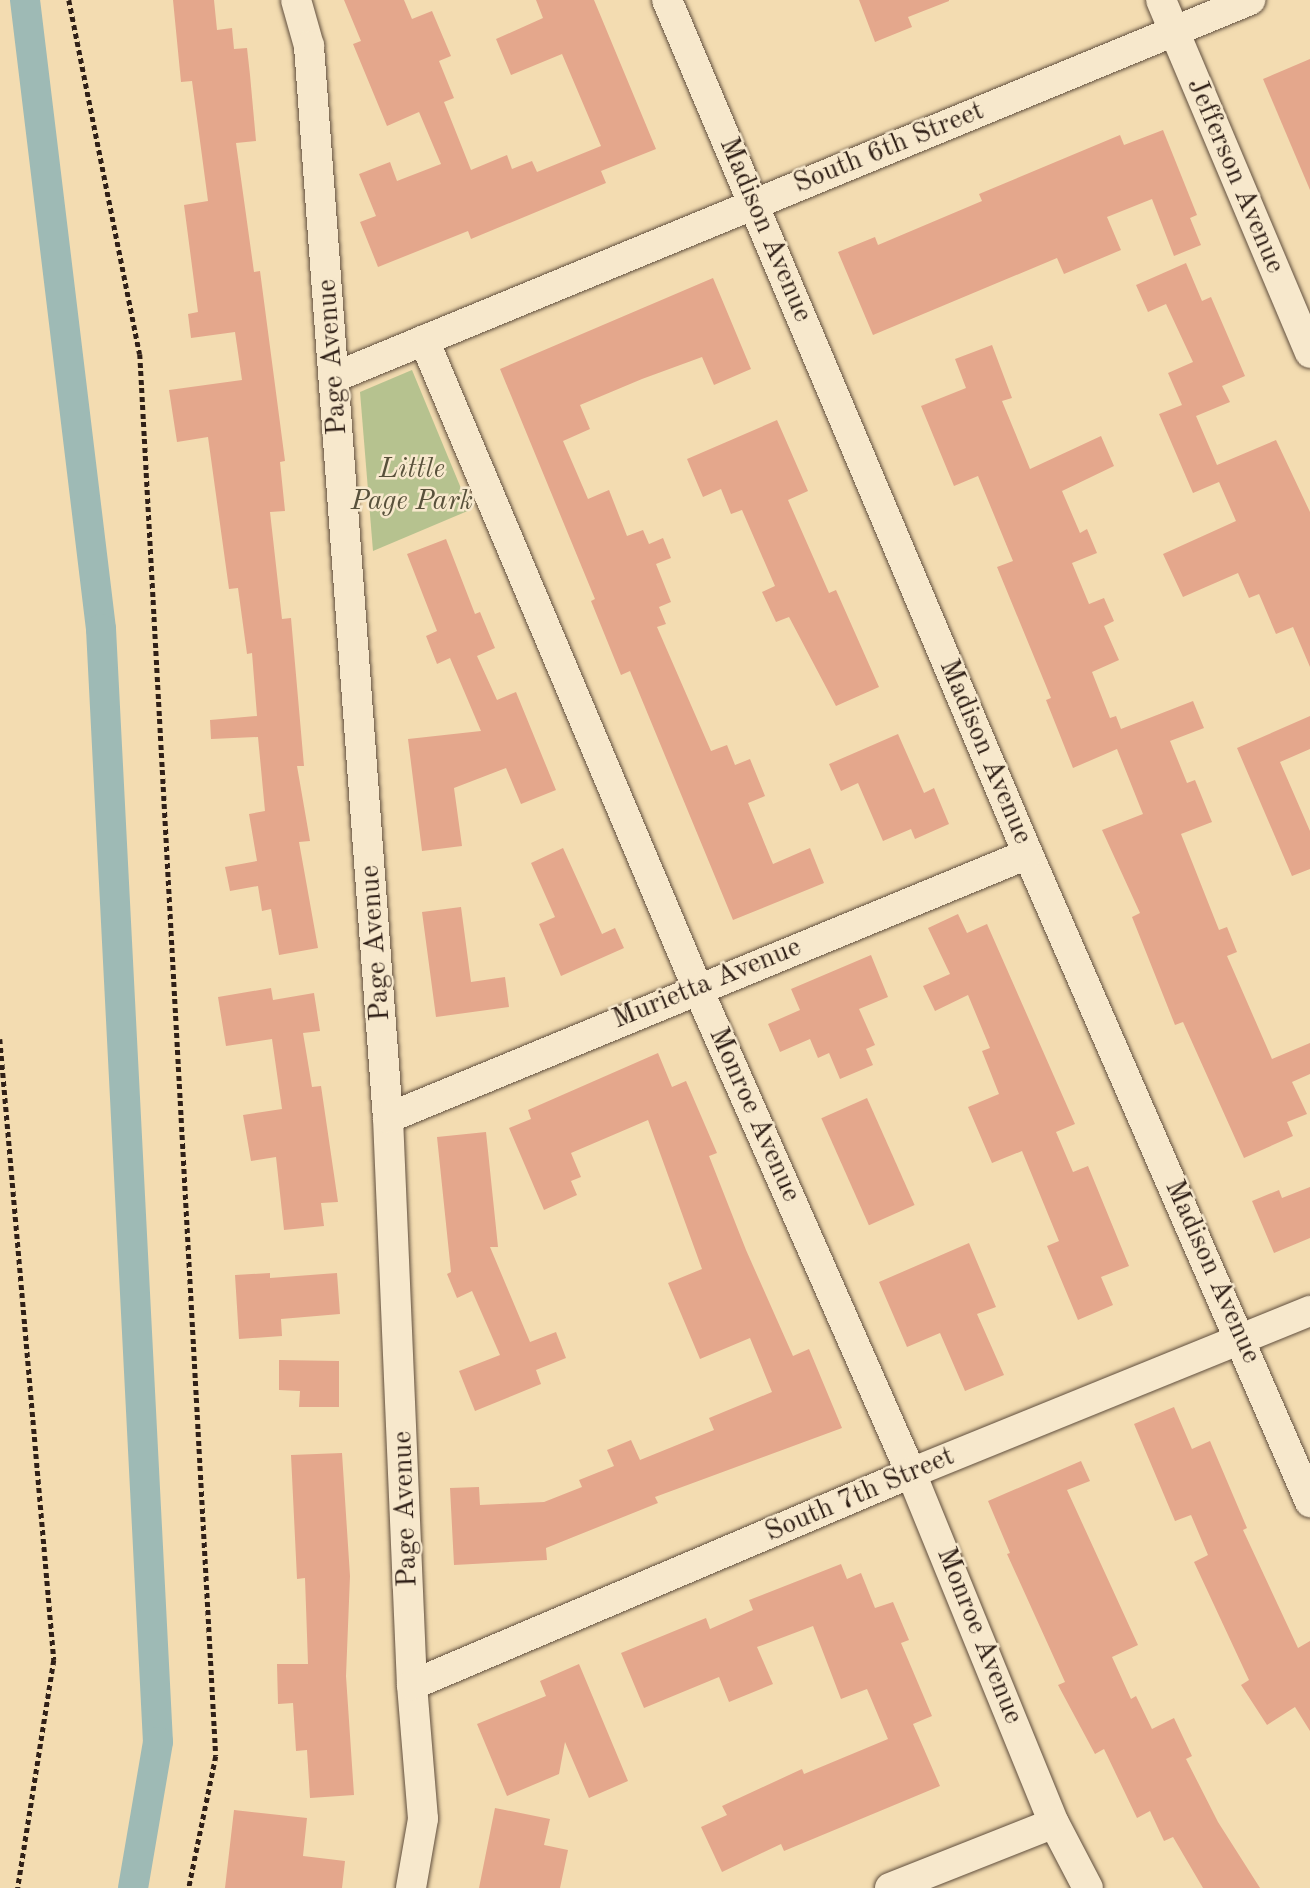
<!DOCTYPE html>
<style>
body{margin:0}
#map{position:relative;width:1310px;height:1888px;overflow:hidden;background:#f3dcb1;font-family:"Old Standard TT",serif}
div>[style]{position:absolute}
.green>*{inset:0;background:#b6c28f}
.canal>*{height:30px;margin:-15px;padding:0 15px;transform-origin:15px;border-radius:15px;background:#9ebab5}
.building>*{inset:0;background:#e4a78c;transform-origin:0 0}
.path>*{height:4.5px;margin-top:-2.25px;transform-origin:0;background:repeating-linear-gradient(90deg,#302017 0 5px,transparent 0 8.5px)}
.roads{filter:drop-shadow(0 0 2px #614f3e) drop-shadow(0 0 2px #614f3e)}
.street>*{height:30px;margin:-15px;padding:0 15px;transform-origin:15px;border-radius:15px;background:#f7e8cc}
span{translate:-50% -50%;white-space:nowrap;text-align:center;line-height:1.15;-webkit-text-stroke:5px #f7e8cc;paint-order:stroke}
.street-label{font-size:28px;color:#302017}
.park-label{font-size:28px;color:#58513b;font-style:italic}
</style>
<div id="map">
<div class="green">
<div style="clip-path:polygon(412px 370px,470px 510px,373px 551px,360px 392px)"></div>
</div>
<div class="canal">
<div style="left:25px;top:0;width:634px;rotate:83.11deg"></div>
<div style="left:101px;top:629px;width:1114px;rotate:87.07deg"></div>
<div style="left:158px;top:1742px;width:148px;rotate:99.7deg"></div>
</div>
<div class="building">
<div style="clip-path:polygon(173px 0,214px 0,217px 30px,232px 28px,234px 49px,247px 48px,250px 75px,256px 141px,236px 143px,254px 272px,260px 271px,285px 461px,280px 462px,285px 511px,270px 512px,282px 619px,291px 618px,304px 766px,297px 766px,310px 841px,299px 842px,318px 948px,279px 955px,271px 909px,262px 911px,258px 886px,230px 891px,225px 867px,257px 861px,249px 814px,265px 811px,258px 737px,211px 739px,210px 720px,257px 716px,252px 653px,247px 654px,238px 588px,229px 589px,208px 437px,177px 442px,169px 390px,242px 380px,235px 332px,191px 338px,188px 314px,198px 312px,184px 205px,208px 201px,192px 81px,181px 82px)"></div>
<div style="clip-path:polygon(344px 0,404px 0,412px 19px,432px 11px,451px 56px,439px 61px,454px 98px,444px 102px,471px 170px,507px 155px,512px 169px,532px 161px,537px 172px,601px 146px,562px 54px,511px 75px,496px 39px,543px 18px,536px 0,594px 0,656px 149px,601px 171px,606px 183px,471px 239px,468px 231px,378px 267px,360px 222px,376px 216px,359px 174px,390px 162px,397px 181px,441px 164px,419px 112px,387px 126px,353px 44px,361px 41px)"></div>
<div style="clip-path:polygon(859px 0,949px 0,949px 1px,908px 17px,912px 27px,875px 42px)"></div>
<div style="clip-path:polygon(1310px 59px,1310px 190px,1263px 79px)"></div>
<div style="clip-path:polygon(1163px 130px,1197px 215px,1190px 218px,1201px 245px,1174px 256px,1152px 199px,1107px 217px,1121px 250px,1064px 274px,1057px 258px,873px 335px,838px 252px,875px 237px,878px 245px,982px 201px,979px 194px,1120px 135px,1124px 145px)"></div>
<div style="clip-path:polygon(1186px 263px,1202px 301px,1211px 297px,1245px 376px,1222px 386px,1230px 402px,1196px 416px,1217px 465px,1276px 440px,1310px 512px,1310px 667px,1293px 627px,1276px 634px,1259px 594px,1249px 598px,1238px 573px,1183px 597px,1163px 554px,1236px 521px,1219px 482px,1193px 493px,1159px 414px,1182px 405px,1168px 373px,1193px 362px,1166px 304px,1148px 312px,1136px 285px)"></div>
<div style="clip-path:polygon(713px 278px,751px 369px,714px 385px,702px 357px,642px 379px,580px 405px,590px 429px,563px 441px,588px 499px,609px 490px,627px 536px,643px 530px,649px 544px,663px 538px,671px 558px,656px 564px,671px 602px,659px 607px,666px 624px,657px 627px,711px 751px,727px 745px,735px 765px,750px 759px,765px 796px,748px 803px,773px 864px,810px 848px,824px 883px,733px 920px,630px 671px,621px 675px,591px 601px,595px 599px,500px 369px)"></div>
<div style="clip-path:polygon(992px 345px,1012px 398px,1002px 401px,1030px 469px,1101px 436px,1114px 466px,1062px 491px,1080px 533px,1087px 529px,1097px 553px,1072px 563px,1089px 604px,1104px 598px,1114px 621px,1104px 626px,1119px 660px,1092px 672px,1110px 718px,1116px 716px,1121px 729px,1193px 701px,1204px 728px,1170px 741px,1187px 783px,1195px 780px,1212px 822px,1181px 834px,1219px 930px,1227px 927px,1237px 952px,1227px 956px,1272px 1059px,1310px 1043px,1310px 1074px,1292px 1082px,1307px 1114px,1287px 1122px,1293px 1136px,1244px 1158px,1183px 1022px,1175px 1025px,1132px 917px,1140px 913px,1102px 830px,1143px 814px,1117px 749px,1073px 768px,1046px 700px,1051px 698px,997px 567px,1013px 561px,978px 476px,954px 486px,921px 406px,966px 388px,955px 359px)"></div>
<div style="clip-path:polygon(777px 420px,808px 491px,788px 500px,829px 593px,836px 590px,879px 687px,836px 706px,789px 617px,776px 622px,762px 592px,775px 586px,742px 510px,731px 514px,721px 489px,703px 497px,687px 459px)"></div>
<div style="clip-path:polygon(446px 539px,475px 614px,480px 612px,495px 648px,477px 656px,497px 700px,516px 692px,556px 790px,521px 804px,506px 768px,454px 788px,462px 846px,422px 851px,408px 739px,481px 731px,450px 658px,437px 664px,426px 636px,437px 631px,407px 554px)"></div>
<div style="clip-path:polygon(1310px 716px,1310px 749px,1280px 762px,1310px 831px,1310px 869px,1292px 876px,1237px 748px)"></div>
<div style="clip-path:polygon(898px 734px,924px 793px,934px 788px,949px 824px,915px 839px,911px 829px,883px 841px,858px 783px,841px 791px,829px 764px)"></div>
<div style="clip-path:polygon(563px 848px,602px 934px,615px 928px,624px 948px,561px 976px,539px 924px,555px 917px,531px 863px)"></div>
<div style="clip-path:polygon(461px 907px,471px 982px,505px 977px,509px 1007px,436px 1017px,422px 912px)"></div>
<div style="clip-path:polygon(958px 914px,967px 933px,987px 924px,1075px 1124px,1056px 1132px,1073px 1172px,1088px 1166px,1129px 1266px,1101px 1277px,1113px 1305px,1078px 1320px,1047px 1246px,1059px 1241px,1022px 1151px,992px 1163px,968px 1107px,999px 1094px,982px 1051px,990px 1048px,968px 995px,935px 1011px,923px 986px,950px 974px,928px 928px)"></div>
<div style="clip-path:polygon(871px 955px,888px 997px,859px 1009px,875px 1045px,866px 1049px,873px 1065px,840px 1079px,829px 1053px,818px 1058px,810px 1039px,780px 1052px,768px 1024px,800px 1010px,791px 989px)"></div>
<div style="clip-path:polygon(271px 988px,273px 1000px,314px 993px,320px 1031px,303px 1033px,312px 1087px,321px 1086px,338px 1202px,321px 1203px,324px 1226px,284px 1230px,276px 1157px,251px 1161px,243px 1115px,282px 1109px,272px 1039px,226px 1046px,218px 997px)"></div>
<div style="clip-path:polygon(658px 1053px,672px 1087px,686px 1081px,717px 1153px,709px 1156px,746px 1250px,793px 1356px,809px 1349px,842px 1428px,655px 1497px,658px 1503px,546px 1548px,547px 1560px,454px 1565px,450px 1488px,479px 1487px,480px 1505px,544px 1502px,582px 1487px,579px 1480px,614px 1466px,607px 1450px,631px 1440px,640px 1460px,714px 1430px,709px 1418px,772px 1392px,750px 1338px,700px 1359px,668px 1283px,702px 1269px,648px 1120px,571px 1153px,581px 1177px,571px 1181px,577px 1195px,544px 1210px,509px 1128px,531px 1119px,528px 1110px)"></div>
<div style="left:867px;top:1098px;width:117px;height:50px;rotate:66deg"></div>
<div style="clip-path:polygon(486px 1132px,498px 1247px,490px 1247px,530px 1342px,556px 1332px,566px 1358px,536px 1370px,541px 1384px,475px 1411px,459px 1371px,500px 1355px,472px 1291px,457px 1298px,447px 1274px,451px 1272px,437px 1137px)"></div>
<div style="clip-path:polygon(1310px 1187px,1310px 1238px,1274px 1253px,1252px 1201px,1279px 1190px,1282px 1198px)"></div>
<div style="clip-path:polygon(969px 1243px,996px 1307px,977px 1314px,1004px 1375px,965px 1391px,940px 1333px,907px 1347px,879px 1282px)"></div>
<div style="clip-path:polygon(270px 1273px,270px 1278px,337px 1273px,340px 1314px,281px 1319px,282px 1336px,239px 1339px,235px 1275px)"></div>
<div style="clip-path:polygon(279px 1360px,339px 1361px,339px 1407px,299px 1407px,300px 1391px,279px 1390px)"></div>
<div style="clip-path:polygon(1174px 1407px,1192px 1449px,1210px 1441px,1247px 1528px,1243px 1530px,1298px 1648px,1310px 1641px,1310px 1731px,1295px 1707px,1267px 1725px,1241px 1685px,1249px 1680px,1194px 1562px,1208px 1555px,1191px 1515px,1175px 1521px,1134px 1424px)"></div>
<div style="clip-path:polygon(342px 1453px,350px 1576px,346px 1676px,354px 1795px,310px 1798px,307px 1750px,296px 1751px,293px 1703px,278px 1704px,277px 1664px,308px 1664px,305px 1578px,297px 1579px,291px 1455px)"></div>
<div style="clip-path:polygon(1081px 1461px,1090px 1481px,1067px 1490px,1138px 1645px,1112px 1657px,1131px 1699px,1136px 1696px,1152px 1729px,1174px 1718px,1192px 1756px,1186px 1759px,1218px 1822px,1260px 1888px,1203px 1888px,1173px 1837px,1164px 1841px,1150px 1811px,1137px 1818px,1104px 1749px,1095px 1754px,1058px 1685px,1065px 1682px,1007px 1554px,1010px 1553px,988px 1501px)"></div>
<div style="clip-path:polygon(841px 1564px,847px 1579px,861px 1573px,875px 1608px,893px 1602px,909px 1640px,901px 1643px,932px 1716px,913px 1724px,940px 1786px,784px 1851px,781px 1844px,722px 1872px,701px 1827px,727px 1815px,722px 1806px,802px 1769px,804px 1774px,888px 1739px,867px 1689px,841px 1699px,813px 1626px,757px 1647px,773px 1684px,729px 1702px,719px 1677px,644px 1708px,621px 1653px,706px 1618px,710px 1629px,753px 1610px,749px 1600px)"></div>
<div style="clip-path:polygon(579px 1664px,628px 1781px,589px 1798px,565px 1742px,559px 1774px,507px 1796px,477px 1724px,546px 1696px,540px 1681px)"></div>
<div style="clip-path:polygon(495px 1808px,550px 1819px,544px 1845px,568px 1850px,560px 1888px,479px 1888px)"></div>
<div style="clip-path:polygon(234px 1810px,307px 1818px,303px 1856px,345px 1861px,342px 1888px,225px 1888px)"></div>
</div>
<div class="path">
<div style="left:69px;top:0;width:361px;rotate:78.7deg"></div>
<div style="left:140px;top:354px;width:1404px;rotate:86.9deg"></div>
<div style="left:216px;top:1756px;width:135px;rotate:101.6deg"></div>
<div style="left:0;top:1039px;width:623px;rotate:85.03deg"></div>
<div style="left:54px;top:1660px;width:231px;rotate:99deg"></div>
</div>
<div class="roads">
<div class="street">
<div style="left:296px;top:0;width:48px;rotate:74.2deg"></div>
<div style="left:309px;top:46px;width:1075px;rotate:85.79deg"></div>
<div style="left:388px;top:1118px;width:568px;rotate:87.58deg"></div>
<div style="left:412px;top:1685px;width:134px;rotate:85.3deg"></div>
<div style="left:423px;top:1819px;width:70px;rotate:99.9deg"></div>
<div style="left:667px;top:0;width:927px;rotate:67.09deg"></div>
<div style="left:1028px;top:854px;width:707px;rotate:66.48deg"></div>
<div style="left:1161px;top:0;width:383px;rotate:67.1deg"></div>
<div style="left:424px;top:340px;width:702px;rotate:67.12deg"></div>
<div style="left:697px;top:987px;width:531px;rotate:66.23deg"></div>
<div style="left:911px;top:1473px;width:378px;rotate:67.8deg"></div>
<div style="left:1054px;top:1823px;width:73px;rotate:62.4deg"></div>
<div style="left:335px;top:377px;width:990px;rotate:-22.39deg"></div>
<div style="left:388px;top:1118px;width:692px;rotate:-22.42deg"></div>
<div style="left:412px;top:1685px;width:542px;rotate:-23.02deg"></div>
<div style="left:911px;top:1473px;width:431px;rotate:-22.1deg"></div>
<div style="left:890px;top:1888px;width:176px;rotate:-21.6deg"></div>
</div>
</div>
<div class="street-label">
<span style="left:889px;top:148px;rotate:-22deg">South 6th Street</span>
<span style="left:1235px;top:176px;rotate:67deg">Jefferson Avenue</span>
<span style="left:765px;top:230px;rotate:67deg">Madison Avenue</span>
<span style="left:333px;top:357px;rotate:-94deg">Page Avenue</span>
<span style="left:985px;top:752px;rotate:67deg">Madison Avenue</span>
<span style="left:376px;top:943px;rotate:-94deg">Page Avenue</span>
<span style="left:707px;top:984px;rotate:-22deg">Murietta Avenue</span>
<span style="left:754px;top:1115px;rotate:66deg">Monroe Avenue</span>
<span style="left:1212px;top:1272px;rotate:66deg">Madison Avenue</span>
<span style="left:860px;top:1495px;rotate:-23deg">South 7th Street</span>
<span style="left:406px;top:1509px;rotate:-92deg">Page Avenue</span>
<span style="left:979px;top:1636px;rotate:68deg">Monroe Avenue</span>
</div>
<div class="park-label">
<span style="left:412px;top:486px">Little<br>Page Park</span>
</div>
</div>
